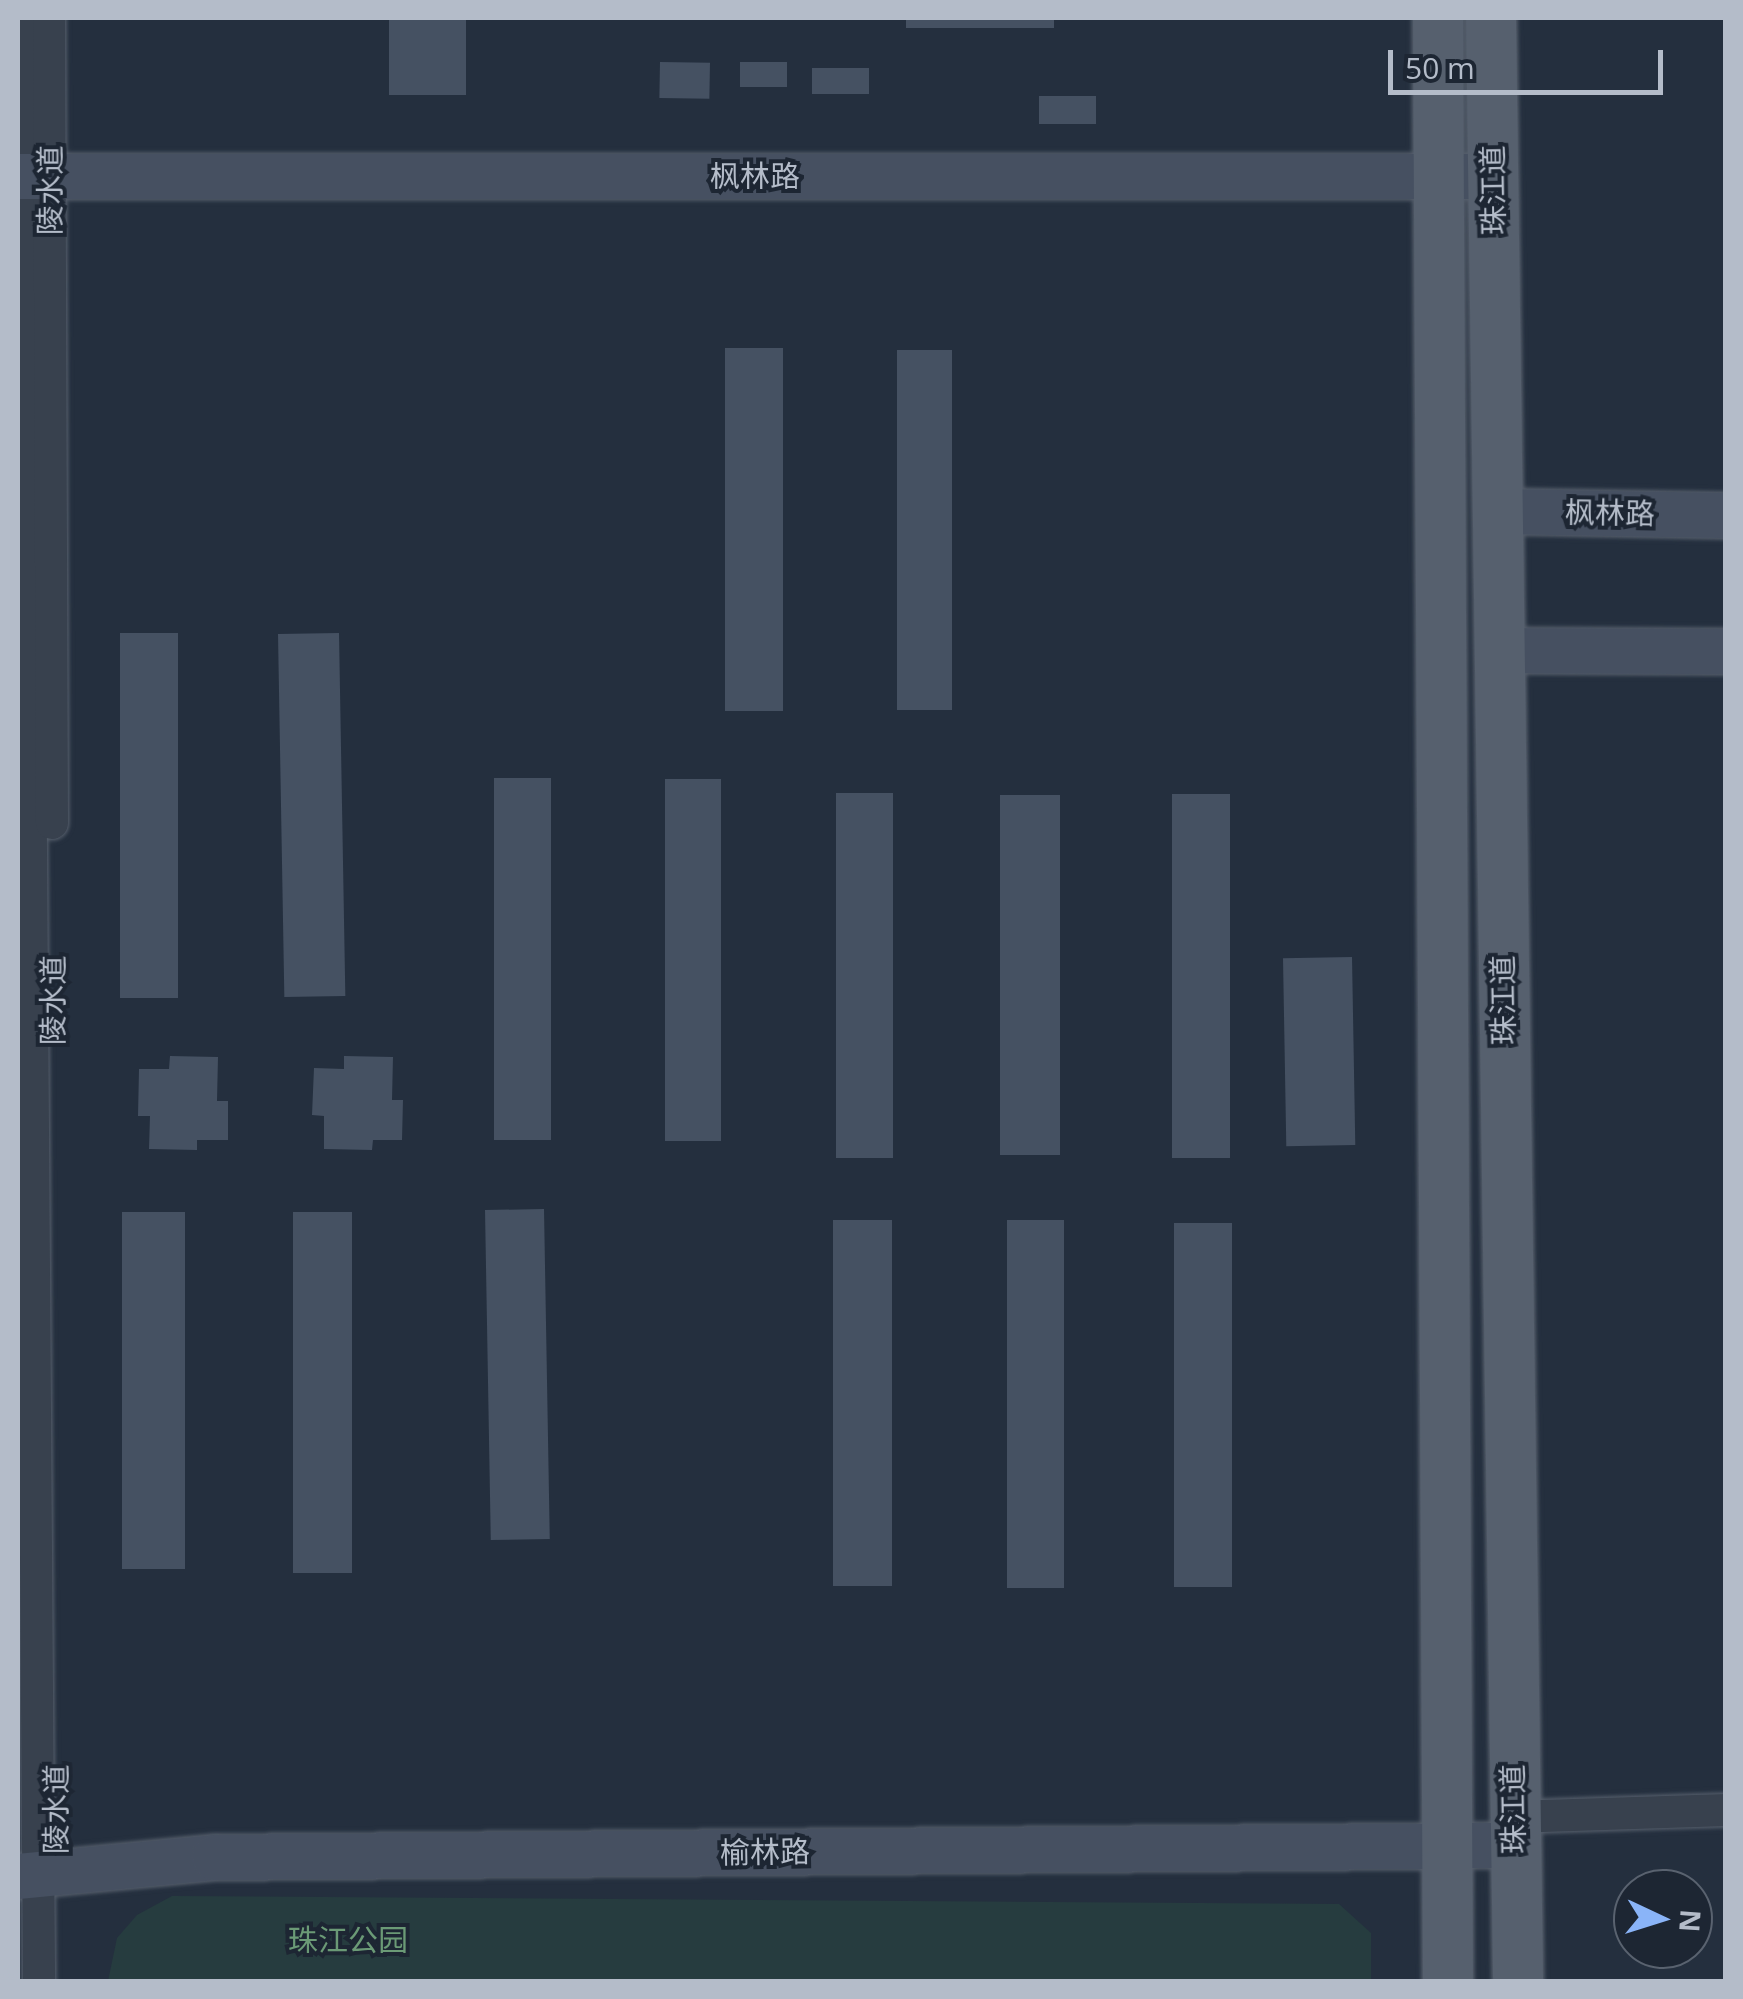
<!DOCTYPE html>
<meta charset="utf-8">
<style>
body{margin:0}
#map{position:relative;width:1743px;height:1999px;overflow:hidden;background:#242f3e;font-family:"Open Sans","Noto Sans SC",sans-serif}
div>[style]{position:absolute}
.green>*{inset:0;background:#263c3f}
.building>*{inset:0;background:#455162;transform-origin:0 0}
.roads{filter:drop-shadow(0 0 2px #565f6c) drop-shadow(0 0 2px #565f6c)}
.street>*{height:32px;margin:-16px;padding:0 16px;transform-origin:16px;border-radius:16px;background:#38414e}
.secondary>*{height:45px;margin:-22.5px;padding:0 22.5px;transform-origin:22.5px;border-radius:22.5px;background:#465061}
.primary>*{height:50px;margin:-25px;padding:0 25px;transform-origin:25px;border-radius:25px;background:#56606e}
span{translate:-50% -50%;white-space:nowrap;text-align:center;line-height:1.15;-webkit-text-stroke:8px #1d2633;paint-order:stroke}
.street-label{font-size:30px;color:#b4bcc9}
.park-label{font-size:30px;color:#6b9a76}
.frame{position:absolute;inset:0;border:20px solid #b4bcc9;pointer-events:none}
.north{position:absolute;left:1613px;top:1869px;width:100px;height:100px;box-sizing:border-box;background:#1d2633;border:2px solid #59626f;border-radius:50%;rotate:94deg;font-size:28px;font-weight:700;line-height:40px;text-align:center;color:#b4bcc9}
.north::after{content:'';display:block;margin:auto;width:35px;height:45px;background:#8ab4f8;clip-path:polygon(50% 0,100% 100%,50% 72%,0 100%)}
.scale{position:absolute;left:1388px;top:50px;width:275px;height:45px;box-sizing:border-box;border:5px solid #b4bcc9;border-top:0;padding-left:12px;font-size:30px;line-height:35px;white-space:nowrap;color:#b4bcc9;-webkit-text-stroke:8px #1d2633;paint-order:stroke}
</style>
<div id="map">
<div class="green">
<div style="clip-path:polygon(172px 1896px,1339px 1904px,1371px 1933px,1371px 1981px,108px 1981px,117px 1938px,137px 1915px)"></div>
</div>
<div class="building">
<div style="left:389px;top:18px;width:77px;height:77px"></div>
<div style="left:906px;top:18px;width:148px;height:10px"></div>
<div style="left:660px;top:62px;width:50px;height:36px;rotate:1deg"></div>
<div style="left:740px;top:62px;width:47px;height:25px"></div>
<div style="left:812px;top:68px;width:57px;height:26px"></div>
<div style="left:1039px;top:96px;width:57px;height:28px"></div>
<div style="left:783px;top:348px;width:363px;height:58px;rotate:90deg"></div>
<div style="left:897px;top:350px;width:55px;height:360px"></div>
<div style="left:120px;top:633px;width:58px;height:365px"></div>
<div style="left:339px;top:633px;width:363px;height:61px;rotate:89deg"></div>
<div style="left:494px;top:778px;width:57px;height:362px"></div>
<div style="left:665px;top:779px;width:56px;height:362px"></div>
<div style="left:836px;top:793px;width:57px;height:365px"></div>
<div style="left:1172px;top:794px;width:58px;height:364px"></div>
<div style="left:1000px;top:795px;width:60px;height:360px"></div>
<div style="left:1352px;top:957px;width:188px;height:69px;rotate:89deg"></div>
<div style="clip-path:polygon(170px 1056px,218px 1057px,217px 1101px,228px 1101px,228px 1140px,197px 1140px,197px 1150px,149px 1149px,150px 1116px,138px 1116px,139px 1069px,169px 1069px)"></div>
<div style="clip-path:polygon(344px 1056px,393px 1057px,392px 1100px,403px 1100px,402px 1140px,373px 1140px,372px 1150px,324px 1149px,324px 1116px,312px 1115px,314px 1068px,344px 1069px)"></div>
<div style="left:544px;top:1209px;width:330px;height:59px;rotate:89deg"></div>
<div style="left:122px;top:1212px;width:63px;height:357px"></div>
<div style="left:293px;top:1212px;width:59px;height:361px"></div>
<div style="left:892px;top:1220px;width:366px;height:59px;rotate:90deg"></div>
<div style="left:1007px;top:1220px;width:57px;height:368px"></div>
<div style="left:1174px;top:1223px;width:58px;height:364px"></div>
</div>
<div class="roads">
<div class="street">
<div style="left:25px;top:18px;width:1964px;rotate:89.59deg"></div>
<div style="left:49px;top:18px;width:805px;rotate:89.79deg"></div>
<div style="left:1513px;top:1817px;width:213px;rotate:-1.9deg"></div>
</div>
<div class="secondary">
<div style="left:18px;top:176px;width:1475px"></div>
<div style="left:1495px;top:511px;width:231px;rotate:1deg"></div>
<div style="left:1499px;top:650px;width:227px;rotate:0.3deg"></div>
<div style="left:18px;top:1876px;width:197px;rotate:-5.5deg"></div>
<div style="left:214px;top:1857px;width:1300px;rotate:-0.53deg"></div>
</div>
<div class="primary">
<div style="left:1438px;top:18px;width:1964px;rotate:89.71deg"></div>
<div style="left:1491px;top:18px;width:1964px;rotate:89.21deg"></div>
</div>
</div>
<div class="street-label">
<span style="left:755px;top:176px">枫林路</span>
<span style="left:50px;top:190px;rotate:-90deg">陵水道</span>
<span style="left:1493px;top:190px;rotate:-91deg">珠江道</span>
<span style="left:1610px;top:513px;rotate:1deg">枫林路</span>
<span style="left:53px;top:1000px;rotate:-90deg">陵水道</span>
<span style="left:1503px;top:1000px;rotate:-91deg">珠江道</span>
<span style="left:56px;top:1809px;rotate:-90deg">陵水道</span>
<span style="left:1513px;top:1809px;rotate:-91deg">珠江道</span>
<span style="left:765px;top:1852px;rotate:-1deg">榆林路</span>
</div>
<div class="park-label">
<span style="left:348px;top:1940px">珠江公园</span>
</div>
<div class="frame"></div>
<div class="north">N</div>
<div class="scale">50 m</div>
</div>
